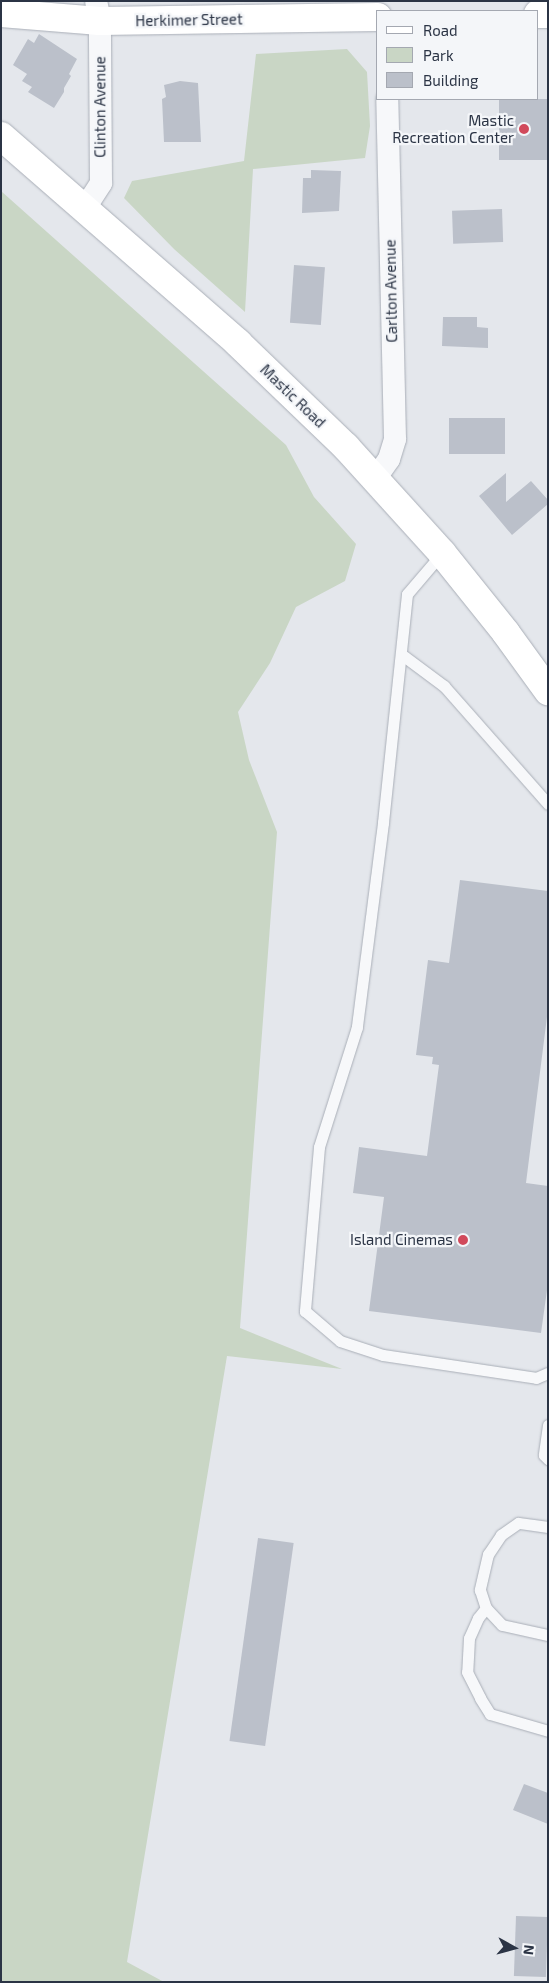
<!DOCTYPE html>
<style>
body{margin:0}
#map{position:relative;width:549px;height:1983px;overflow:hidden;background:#e4e7ec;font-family:"Exo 2",sans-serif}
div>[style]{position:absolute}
.green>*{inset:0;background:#c9d6c5}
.building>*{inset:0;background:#bbc0ca;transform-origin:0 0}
.roads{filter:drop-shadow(0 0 1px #a9aeb7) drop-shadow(0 0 1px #a9aeb7)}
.service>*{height:11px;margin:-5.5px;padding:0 5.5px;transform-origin:5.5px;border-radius:5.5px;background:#f7f8fa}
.minor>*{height:22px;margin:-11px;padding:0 11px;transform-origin:11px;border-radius:11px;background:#f7f8fa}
.secondary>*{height:28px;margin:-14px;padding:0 14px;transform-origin:14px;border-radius:14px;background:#fff}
.dots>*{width:14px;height:14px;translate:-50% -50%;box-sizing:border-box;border:2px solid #f4f6f9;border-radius:50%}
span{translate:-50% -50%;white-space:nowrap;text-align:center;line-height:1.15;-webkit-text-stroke:4.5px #f4f6f9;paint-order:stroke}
.street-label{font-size:15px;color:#2b3445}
.poi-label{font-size:15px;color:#2b3445}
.right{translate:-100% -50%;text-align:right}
.frame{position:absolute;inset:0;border:2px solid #2b3445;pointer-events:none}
.legend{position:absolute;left:376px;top:10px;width:162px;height:90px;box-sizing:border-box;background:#f4f6f9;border:1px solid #a4a8b1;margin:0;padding:6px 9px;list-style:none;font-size:15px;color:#2b3445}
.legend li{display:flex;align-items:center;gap:10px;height:25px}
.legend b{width:25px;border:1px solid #a4a8b1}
.north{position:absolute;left:489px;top:1923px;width:50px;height:50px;-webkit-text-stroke:4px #f4f6f9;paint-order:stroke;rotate:97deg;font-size:14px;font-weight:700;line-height:20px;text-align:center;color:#2b3445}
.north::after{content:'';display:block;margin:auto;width:18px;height:22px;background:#2b3445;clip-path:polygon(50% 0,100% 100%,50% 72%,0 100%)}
</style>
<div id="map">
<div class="green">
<div style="clip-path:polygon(347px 49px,367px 72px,370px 126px,365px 158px,253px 169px,245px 312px,174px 249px,124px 198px,132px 181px,244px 161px,256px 54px)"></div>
<div style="clip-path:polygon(1px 191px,286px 445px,314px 497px,356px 544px,345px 581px,296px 607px,270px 663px,238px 712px,249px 760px,277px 832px,240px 1328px,342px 1369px,227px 1356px,127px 1962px,164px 1982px,1px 1982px)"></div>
</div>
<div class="building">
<div style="clip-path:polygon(39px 34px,77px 59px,69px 74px,71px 76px,64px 88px,64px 92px,54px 108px,28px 92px,32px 87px,22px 81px,27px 74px,13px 65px,28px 39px,34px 43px)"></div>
<div style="clip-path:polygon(180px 81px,198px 83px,201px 142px,164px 142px,162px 99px,166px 97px,164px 85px)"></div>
<div style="left:499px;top:99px;width:49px;height:61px"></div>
<div style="clip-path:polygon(311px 170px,341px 171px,339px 211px,302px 213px,303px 178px,311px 178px)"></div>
<div style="left:502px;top:209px;width:33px;height:50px;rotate:88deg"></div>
<div style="left:294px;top:265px;width:31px;height:58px;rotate:4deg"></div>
<div style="clip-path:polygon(443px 317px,477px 317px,477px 327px,488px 328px,488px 348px,442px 346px)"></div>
<div style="left:449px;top:418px;width:56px;height:36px"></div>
<div style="clip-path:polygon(506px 473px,506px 502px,531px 481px,548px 500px,548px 504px,512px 535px,479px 496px)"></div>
<div style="clip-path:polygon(460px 880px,548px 891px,548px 1009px,526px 1183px,548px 1186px,548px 1283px,541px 1333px,369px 1311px,384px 1197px,353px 1193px,359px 1147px,427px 1156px,439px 1065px,432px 1064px,433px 1057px,416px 1055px,428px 960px,449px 963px)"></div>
<div style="left:258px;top:1538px;width:36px;height:205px;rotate:8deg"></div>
<div style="clip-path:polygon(524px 1784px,548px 1793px,548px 1824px,513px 1810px)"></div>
<div style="left:516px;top:1916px;width:32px;height:60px;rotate:2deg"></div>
</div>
<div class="roads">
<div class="service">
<div style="left:442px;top:553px;width:54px;rotate:130.5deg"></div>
<div style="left:407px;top:594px;width:230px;rotate:96deg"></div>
<div style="left:383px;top:823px;width:206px;rotate:97.3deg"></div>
<div style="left:357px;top:1027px;width:126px;rotate:107.6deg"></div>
<div style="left:319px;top:1147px;width:165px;rotate:94.9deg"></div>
<div style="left:305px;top:1311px;width:46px;rotate:40.6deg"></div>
<div style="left:340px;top:1341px;width:45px;rotate:18deg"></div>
<div style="left:383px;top:1355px;width:155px;rotate:8.5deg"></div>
<div style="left:536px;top:1378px;width:13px;rotate:-23deg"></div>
<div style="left:401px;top:654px;width:54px;rotate:36.7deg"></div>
<div style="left:444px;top:686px;width:157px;rotate:48.6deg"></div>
<div style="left:548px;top:1425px;width:30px;rotate:98deg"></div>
<div style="left:544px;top:1455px;width:6px;rotate:45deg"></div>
<div style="left:548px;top:1527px;width:30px;rotate:-172deg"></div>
<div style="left:518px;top:1523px;width:21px;rotate:145deg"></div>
<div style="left:501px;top:1535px;width:23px;rotate:124deg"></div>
<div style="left:488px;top:1554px;width:37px;rotate:103deg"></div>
<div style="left:480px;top:1590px;width:19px;rotate:72deg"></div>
<div style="left:486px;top:1608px;width:23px;rotate:47deg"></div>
<div style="left:502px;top:1625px;width:47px;rotate:12.3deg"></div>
<div style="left:486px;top:1608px;width:13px;rotate:129deg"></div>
<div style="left:478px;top:1618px;width:22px;rotate:114deg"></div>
<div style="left:469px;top:1638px;width:34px;rotate:93deg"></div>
<div style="left:467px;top:1672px;width:29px;rotate:63deg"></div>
<div style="left:480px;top:1698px;width:19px;rotate:58deg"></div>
<div style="left:490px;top:1714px;width:60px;rotate:16.3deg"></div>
</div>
<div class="minor">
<div style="left:85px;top:208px;width:30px;rotate:-57deg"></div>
<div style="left:101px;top:183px;width:162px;rotate:-90.4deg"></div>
<div style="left:100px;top:21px;width:20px;rotate:-101deg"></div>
<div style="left:375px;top:479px;width:24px;rotate:-55deg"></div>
<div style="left:389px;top:459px;width:21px;rotate:-73deg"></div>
<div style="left:395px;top:439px;width:340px;rotate:-91.3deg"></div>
</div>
<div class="secondary">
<div style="left:1px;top:13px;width:99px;rotate:4.6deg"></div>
<div style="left:100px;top:21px;width:278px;rotate:-0.8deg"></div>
<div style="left:538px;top:14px;width:10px"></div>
<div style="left:1px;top:136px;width:315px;rotate:41.1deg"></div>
<div style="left:238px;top:343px;width:150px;rotate:43.9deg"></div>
<div style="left:346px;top:447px;width:143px;rotate:47.8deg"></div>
<div style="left:442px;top:553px;width:102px;rotate:51.3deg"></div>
<div style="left:506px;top:633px;width:72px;rotate:54.1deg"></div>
</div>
</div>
<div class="dots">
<div style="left:524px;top:129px;background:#d1495b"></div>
<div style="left:463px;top:1240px;background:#d1495b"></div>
</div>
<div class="street-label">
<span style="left:189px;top:20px;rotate:-1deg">Herkimer Street</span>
<span style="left:100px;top:107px;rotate:-90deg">Clinton Avenue</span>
<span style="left:391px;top:291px;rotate:-91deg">Carlton Avenue</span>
<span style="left:293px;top:396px;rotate:44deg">Mastic Road</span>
</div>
<div class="poi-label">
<span class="right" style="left:514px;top:129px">Mastic<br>Recreation Center</span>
<span class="right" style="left:453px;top:1240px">Island Cinemas</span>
</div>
<div class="frame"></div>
<ul class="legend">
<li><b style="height:6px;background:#fff"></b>Road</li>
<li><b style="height:14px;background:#c9d6c5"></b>Park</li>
<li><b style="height:14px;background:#bbc0ca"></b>Building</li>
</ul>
<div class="north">N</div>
</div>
